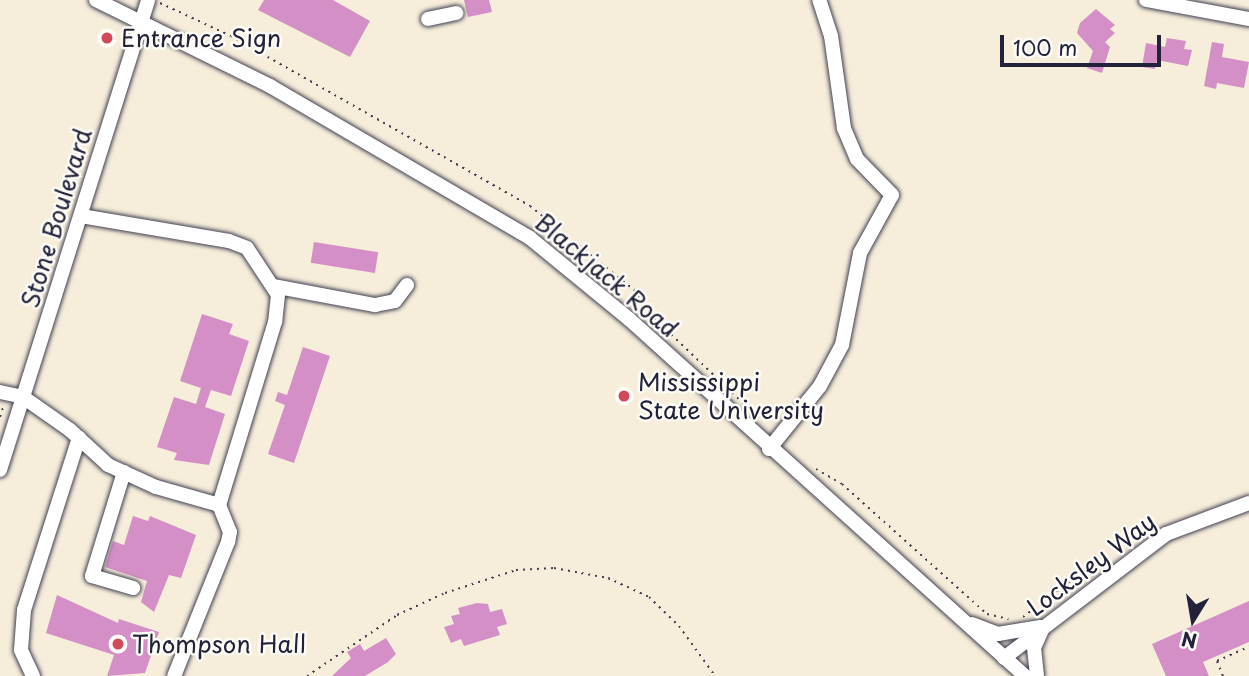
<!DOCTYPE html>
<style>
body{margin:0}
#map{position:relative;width:1249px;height:676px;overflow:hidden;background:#f6edda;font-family:"Playpen Sans",sans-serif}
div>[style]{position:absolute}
.building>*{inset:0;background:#d48fc6;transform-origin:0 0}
.path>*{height:2px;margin-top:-1px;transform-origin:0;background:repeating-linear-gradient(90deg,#424053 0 2px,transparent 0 7px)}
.roads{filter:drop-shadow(0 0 2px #424053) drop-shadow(0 0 2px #424053)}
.minor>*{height:14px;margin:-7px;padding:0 7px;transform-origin:7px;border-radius:7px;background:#fff}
.dots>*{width:19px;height:19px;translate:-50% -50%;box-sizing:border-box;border:4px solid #fdfcf7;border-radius:50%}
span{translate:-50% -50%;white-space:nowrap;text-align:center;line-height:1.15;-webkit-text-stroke:5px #fdfcf7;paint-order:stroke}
.poi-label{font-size:24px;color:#22223b}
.left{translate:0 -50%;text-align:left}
.street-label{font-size:24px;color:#22223b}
.north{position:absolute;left:1158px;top:585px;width:70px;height:70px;-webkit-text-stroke:5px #fdfcf7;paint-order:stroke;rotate:191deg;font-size:19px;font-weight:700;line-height:28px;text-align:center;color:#22223b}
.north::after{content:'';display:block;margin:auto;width:24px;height:32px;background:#22223b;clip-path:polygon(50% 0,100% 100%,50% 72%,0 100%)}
.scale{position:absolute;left:1000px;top:35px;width:161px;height:32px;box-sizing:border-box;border:4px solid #22223b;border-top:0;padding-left:9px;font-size:21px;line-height:24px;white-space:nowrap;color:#22223b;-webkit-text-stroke:5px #fdfcf7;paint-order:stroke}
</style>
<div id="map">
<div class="building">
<div style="clip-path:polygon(264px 0,333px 0,370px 21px,350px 57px,258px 10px)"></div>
<div style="clip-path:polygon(464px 0,489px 0,492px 12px,468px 17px)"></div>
<div style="clip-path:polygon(1096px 9px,1115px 25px,1110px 29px,1115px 33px,1105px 42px,1110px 47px,1102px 73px,1087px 68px,1093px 51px,1077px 33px,1080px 23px)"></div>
<div style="clip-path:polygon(1167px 38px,1186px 41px,1184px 49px,1192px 50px,1188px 66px,1157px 60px,1155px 69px,1142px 67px,1146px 43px,1165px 47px)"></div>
<div style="clip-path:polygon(1212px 42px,1224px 44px,1222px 57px,1249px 62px,1244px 88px,1217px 83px,1216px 89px,1204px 86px)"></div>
<div style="left:314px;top:242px;width:65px;height:21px;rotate:9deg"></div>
<div style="clip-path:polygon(202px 314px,233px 324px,229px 334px,249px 341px,231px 396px,211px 390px,205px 407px,225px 414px,209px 465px,174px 460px,177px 453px,157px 447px,174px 397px,196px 404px,201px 388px,180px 381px)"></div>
<div style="clip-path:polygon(303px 347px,330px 356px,294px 463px,268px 454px,285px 405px,275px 401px,278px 392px,287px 395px)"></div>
<div style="clip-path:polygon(133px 516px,148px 521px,150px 516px,196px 535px,181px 578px,169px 575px,154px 612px,141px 602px,147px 581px,105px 567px,113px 541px,124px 545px)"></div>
<div style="clip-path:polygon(57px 595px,118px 623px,119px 619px,159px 632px,145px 673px,107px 676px,114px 655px,46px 633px)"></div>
<div style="clip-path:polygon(1249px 601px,1249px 642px,1203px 662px,1209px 676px,1166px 676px,1152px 644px)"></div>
<div style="clip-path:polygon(477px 603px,488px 604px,490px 612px,502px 609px,507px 624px,497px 627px,500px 635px,464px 646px,461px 639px,451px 643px,444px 627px,454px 624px,451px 616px,460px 614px,458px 608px)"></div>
<div style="clip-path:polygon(386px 638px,396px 654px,388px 662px,365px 676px,332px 676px,351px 658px,347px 652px,360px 644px,364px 651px)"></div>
</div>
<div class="path">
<div style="left:160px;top:3px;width:78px;rotate:24.9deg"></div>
<div style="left:231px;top:36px;width:344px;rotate:29.6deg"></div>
<div style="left:530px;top:206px;width:134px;rotate:38.9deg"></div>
<div style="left:634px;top:290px;width:37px;rotate:54deg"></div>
<div style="left:656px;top:320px;width:146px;rotate:43.6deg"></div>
<div style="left:0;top:417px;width:13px;rotate:-72deg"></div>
<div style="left:816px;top:469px;width:30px;rotate:30deg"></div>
<div style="left:842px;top:484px;width:195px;rotate:41.9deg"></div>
<div style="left:987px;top:614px;width:22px;rotate:13deg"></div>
<div style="left:1023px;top:617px;width:64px;rotate:-37.4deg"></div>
<div style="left:1074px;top:578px;width:18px;rotate:-13deg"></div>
<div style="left:307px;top:676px;width:109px;rotate:-34.1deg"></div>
<div style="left:397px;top:615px;width:53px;rotate:-24.6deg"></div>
<div style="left:445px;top:593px;width:75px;rotate:-17.9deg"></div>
<div style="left:516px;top:570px;width:38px;rotate:-3deg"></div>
<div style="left:554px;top:568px;width:55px;rotate:10.5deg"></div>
<div style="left:608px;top:578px;width:45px;rotate:24.9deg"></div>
<div style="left:649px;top:597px;width:42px;rotate:44deg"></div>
<div style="left:679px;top:626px;width:62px;rotate:54.2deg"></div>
<div style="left:1223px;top:676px;width:16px;rotate:-112deg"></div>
<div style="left:1217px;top:661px;width:35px;rotate:-24deg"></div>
</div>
<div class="roads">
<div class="minor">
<div style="left:96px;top:0;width:194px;rotate:26.3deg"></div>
<div style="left:270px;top:86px;width:301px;rotate:30.3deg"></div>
<div style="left:530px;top:238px;width:128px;rotate:39.3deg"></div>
<div style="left:629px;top:319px;width:533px;rotate:42.04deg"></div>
<div style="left:1146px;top:0;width:105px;rotate:10.5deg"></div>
<div style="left:428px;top:19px;width:29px;rotate:-12deg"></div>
<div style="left:81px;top:216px;width:150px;rotate:9.6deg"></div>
<div style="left:229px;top:241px;width:19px;rotate:21deg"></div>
<div style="left:247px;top:248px;width:56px;rotate:56.6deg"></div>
<div style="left:278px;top:295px;width:27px;rotate:96deg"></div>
<div style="left:275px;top:322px;width:191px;rotate:107deg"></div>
<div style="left:273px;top:286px;width:104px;rotate:10.6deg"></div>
<div style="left:375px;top:305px;width:20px;rotate:-11deg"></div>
<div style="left:395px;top:301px;width:20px;rotate:-53deg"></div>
<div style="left:0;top:392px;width:24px;rotate:12deg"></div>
<div style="left:23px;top:397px;width:57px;rotate:35.1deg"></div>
<div style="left:70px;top:430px;width:52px;rotate:42.6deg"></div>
<div style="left:108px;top:465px;width:53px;rotate:24.6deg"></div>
<div style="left:156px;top:487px;width:66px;rotate:15.9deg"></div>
<div style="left:219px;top:505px;width:29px;rotate:68deg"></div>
<div style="left:230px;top:532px;width:10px;rotate:101deg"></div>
<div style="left:228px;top:542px;width:144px;rotate:111.9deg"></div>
<div style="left:769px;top:449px;width:81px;rotate:-51deg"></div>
<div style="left:820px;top:386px;width:47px;rotate:-61.8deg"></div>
<div style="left:842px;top:345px;width:94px;rotate:-78.9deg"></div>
<div style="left:860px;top:253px;width:66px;rotate:-61.1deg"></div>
<div style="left:892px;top:195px;width:50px;rotate:-134.2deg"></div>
<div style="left:857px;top:159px;width:34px;rotate:-113deg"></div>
<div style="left:844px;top:128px;width:93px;rotate:-98deg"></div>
<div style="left:831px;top:36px;width:38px;rotate:-108deg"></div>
<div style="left:0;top:470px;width:493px;rotate:-72.5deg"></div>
<div style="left:124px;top:472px;width:109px;rotate:107.1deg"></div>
<div style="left:92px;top:576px;width:43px;rotate:16.3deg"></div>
<div style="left:972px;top:624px;width:28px;rotate:21deg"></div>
<div style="left:998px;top:634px;width:43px;rotate:-9.5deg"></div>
<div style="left:1004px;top:658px;width:204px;rotate:-37.4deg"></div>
<div style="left:1166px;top:534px;width:89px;rotate:-20.5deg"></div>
<div style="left:33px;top:676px;width:29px;rotate:-115deg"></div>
<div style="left:21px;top:650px;width:40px;rotate:-85.7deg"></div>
<div style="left:24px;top:610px;width:181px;rotate:-72.3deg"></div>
<div style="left:1037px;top:676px;width:28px;rotate:-96deg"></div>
<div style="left:1034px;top:648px;width:20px;rotate:-66deg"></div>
</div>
</div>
<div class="dots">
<div style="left:107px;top:38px;background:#d1495b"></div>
<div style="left:624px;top:396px;background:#d1495b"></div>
<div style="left:118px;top:644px;background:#d1495b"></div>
</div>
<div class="poi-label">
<span class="left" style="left:121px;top:38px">Entrance Sign</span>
<span class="left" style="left:638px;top:396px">Mississippi<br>State University</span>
<span class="left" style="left:132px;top:644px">Thompson Hall</span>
</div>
<div class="street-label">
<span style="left:56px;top:218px;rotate:-73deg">Stone Boulevard</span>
<span style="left:607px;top:275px;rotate:40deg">Blackjack Road</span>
<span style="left:1091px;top:564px;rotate:-37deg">Locksley Way</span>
</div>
<div class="north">N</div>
<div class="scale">100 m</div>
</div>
